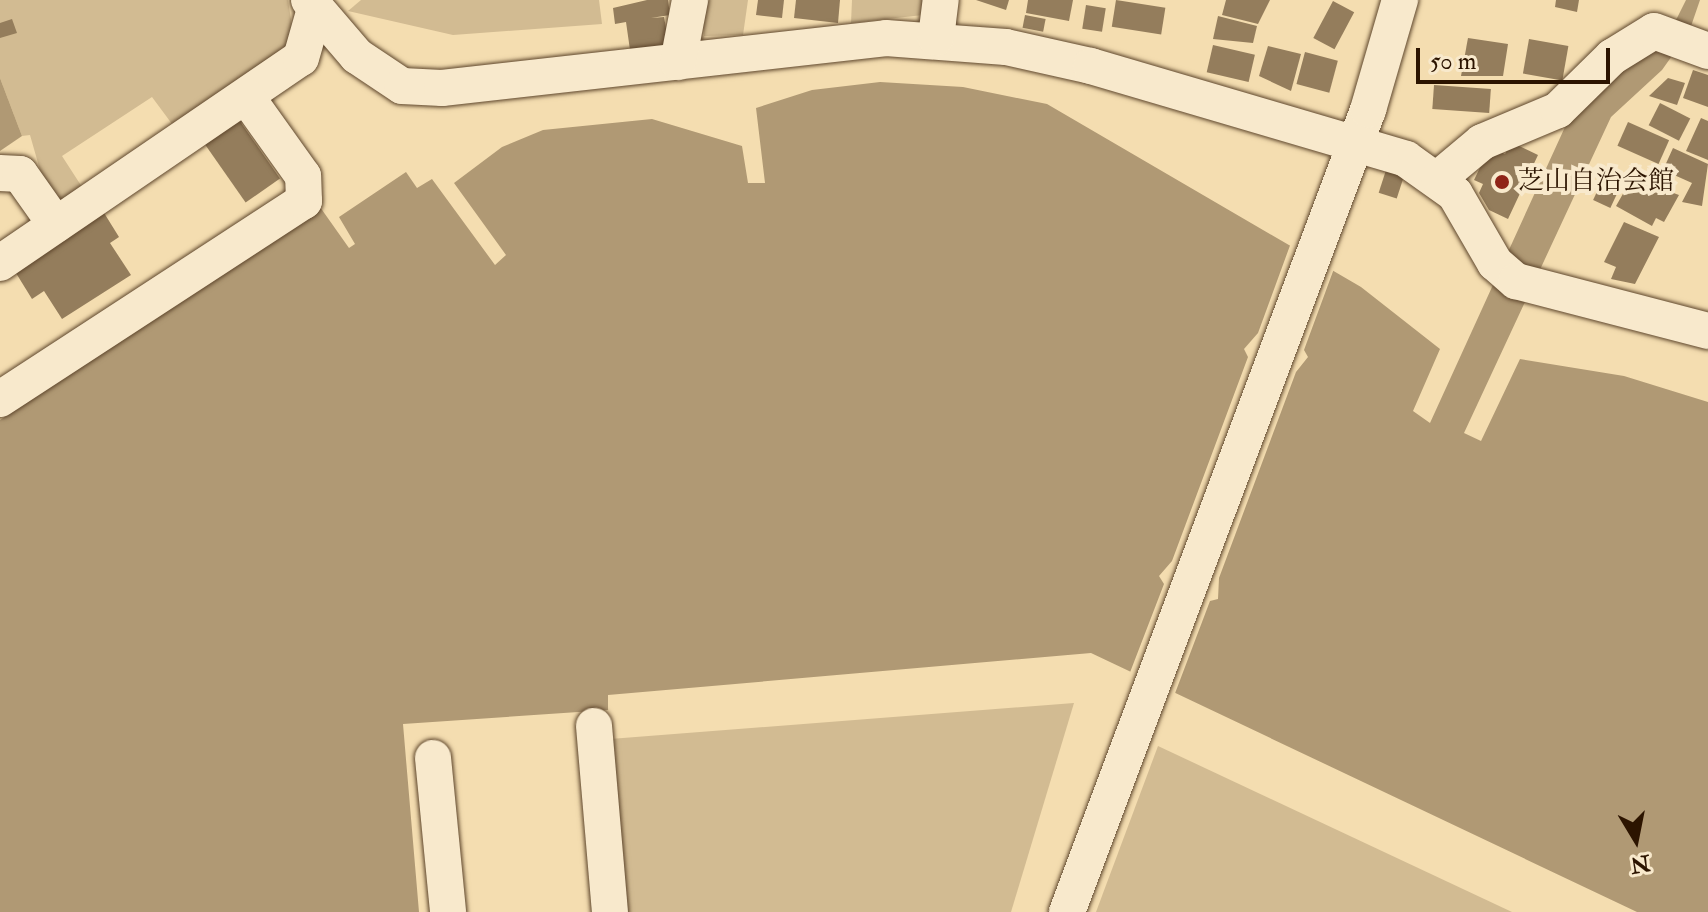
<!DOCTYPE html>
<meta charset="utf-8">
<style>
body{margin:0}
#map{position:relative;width:1708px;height:912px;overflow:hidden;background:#f4ddb0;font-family:"IM FELL Double Pica","Noto Serif JP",serif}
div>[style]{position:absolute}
.green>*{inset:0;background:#d2bb92}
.water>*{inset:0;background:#b09974}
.pier>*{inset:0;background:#f4ddb0}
.building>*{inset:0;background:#947d5c;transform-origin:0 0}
.roads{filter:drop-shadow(0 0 2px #5e462c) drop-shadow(0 0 2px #5e462c)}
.minor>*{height:36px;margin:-18px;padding:0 18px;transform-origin:18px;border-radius:18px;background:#f8e9cc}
.dots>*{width:22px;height:22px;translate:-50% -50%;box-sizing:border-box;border:4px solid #f8e9cc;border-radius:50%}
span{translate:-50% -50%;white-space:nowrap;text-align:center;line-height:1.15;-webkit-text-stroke:8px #f8e9cc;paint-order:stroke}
.poi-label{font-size:26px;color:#2c1400}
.left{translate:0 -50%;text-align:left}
.north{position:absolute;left:1596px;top:800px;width:80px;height:80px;-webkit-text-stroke:6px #f8e9cc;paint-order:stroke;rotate:170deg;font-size:22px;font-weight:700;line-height:32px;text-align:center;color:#2c1400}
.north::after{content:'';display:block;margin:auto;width:28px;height:36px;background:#2c1400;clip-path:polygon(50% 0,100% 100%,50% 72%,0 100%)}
.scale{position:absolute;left:1416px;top:48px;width:194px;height:36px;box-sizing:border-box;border:4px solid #2c1400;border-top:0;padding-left:10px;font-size:24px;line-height:28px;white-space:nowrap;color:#2c1400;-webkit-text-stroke:6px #f8e9cc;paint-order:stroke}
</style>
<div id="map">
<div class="green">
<div style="clip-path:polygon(0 0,288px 0,294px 39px,281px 60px,175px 128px,152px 97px,62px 156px,84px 190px,60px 205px,48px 198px,30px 135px,22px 136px,0 78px)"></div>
<div style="clip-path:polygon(361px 0,599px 0,602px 24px,453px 35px,348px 11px)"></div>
<div style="clip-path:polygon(700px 0,748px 0,743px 35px,704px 36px)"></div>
<div style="clip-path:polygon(852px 0,934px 0,932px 14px,851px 23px)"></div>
<div style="clip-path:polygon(1074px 703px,1011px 912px,625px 912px,610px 739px)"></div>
<div style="clip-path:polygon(1158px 746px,1512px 912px,1096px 912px)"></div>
</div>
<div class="water">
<div style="clip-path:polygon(1686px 0,1700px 0,1689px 32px,1662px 70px,1611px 117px,1464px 433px,1481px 441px,1520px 359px,1624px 376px,1708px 402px,1708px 912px,1637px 912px,1091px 653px,608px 695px,608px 710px,403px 724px,419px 912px,0 912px,0 420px,320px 207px,349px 248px,355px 244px,339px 217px,406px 172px,417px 188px,432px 179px,495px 265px,506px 255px,454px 183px,502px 147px,543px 130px,652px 119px,742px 146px,748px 183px,765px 183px,756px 108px,812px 90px,880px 82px,963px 87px,1047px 104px,1361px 287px,1440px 349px,1413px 411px,1430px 423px,1570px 116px,1672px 28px)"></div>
<div style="clip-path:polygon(0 78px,22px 136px,0 151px)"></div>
</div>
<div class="pier">
<div style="clip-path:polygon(1292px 240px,1335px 266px,1304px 350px,1308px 357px,1296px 372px,1219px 578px,1218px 599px,1210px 601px,1174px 696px,1129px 675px,1164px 584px,1159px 576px,1172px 561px,1248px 357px,1244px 349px,1258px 333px)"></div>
</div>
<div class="building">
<div style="clip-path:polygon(647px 0,668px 0,670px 15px,651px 18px,664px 17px,669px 45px,630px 50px,626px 22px,615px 24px,613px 8px)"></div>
<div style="clip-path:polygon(758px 0,784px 0,782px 18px,756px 15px)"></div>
<div style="clip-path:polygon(796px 0,840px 0,838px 23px,794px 18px)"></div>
<div style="clip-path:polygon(976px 0,1009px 0,1006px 10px)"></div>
<div style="clip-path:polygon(1028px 0,1073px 0,1069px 21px,1026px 13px)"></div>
<div style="left:1116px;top:0;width:50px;height:27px;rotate:9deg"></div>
<div style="clip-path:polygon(1226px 0,1270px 0,1258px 24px,1222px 15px)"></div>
<div style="clip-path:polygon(1556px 0,1579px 0,1577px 12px,1555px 7px)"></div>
<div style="left:1333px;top:1px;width:24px;height:42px;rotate:28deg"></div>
<div style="left:1086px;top:5px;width:20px;height:24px;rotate:9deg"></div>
<div style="left:1025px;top:15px;width:21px;height:13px;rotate:11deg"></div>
<div style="clip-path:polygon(1218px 16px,1257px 26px,1253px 43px,1213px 39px)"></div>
<div style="clip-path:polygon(12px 19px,17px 33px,0 38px,0 23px)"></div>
<div style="clip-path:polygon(1468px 38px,1508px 44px,1503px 76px,1461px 76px)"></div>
<div style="left:1529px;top:39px;width:40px;height:35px;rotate:10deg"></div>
<div style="left:1213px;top:45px;width:43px;height:28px;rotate:13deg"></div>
<div style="clip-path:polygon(1268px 46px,1301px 54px,1291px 91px,1259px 76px)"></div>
<div style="left:1305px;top:52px;width:34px;height:33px;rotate:15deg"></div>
<div style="clip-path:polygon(1693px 70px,1708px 75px,1708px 107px,1683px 98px)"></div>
<div style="clip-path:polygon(1668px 78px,1685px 83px,1677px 105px,1649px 96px)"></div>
<div style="left:1434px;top:85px;width:57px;height:24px;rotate:4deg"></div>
<div style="left:1660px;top:103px;width:34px;height:25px;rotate:27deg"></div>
<div style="left:237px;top:117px;width:75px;height:42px;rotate:55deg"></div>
<div style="clip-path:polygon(1701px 118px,1708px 121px,1708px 160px,1686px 151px)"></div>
<div style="left:1628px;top:122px;width:45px;height:26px;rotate:24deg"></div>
<div style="clip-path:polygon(1511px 142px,1538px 155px,1508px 219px,1489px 210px,1479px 193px,1483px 184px,1474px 180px,1490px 147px,1505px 154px)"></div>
<div style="clip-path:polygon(1673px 148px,1708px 164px,1702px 206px,1682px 202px,1692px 183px,1663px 170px)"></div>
<div style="left:1387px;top:167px;width:19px;height:27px;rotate:18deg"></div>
<div style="clip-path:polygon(1632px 178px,1679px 195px,1664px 222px,1656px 218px,1652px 226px,1616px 206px)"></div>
<div style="left:1602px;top:181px;width:19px;height:21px;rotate:25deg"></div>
<div style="clip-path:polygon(101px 208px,119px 237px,110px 243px,131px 275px,62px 319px,44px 291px,32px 299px,11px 265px)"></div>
<div style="clip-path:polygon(1624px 222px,1659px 237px,1635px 284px,1611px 279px,1616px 267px,1604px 262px)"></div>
</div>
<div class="roads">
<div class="minor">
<div style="left:309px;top:0;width:74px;rotate:49.4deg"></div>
<div style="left:357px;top:56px;width:54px;rotate:33.7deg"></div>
<div style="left:402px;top:86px;width:40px;rotate:2.9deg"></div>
<div style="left:442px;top:88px;width:447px;rotate:-6.4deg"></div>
<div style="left:886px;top:38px;width:120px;rotate:4.3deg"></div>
<div style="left:1006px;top:47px;width:87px;rotate:12.6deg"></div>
<div style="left:1091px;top:66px;width:328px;rotate:16.4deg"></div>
<div style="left:1406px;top:159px;width:60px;rotate:35.5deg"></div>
<div style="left:1455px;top:194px;width:80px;rotate:59.9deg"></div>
<div style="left:1495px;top:263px;width:28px;rotate:41deg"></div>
<div style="left:1516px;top:281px;width:198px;rotate:14.6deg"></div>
<div style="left:936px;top:38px;width:38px;rotate:-83deg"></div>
<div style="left:678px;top:62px;width:63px;rotate:-79deg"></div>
<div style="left:0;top:173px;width:20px;rotate:3deg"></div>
<div style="left:20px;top:174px;width:62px;rotate:54.8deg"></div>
<div style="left:1439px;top:178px;width:56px;rotate:-39.9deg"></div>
<div style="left:1482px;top:142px;width:82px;rotate:-22.8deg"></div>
<div style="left:1558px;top:110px;width:76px;rotate:-44.5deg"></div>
<div style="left:1612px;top:57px;width:49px;rotate:-31.8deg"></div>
<div style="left:1654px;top:31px;width:58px;rotate:20.3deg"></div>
<div style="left:0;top:263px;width:364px;rotate:-34.3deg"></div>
<div style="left:301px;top:58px;width:51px;rotate:-74.1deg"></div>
<div style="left:0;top:399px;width:363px;rotate:-33.1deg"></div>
<div style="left:304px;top:201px;width:25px;rotate:-92deg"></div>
<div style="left:303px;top:176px;width:98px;rotate:-125.5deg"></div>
<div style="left:594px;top:726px;width:187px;rotate:85.1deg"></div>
<div style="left:433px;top:758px;width:155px;rotate:84.4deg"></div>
<div style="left:1067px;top:912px;width:857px;rotate:-69.43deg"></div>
<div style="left:1368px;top:110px;width:115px;rotate:-73.8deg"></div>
</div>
</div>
<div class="dots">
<div style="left:1502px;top:182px;background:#8f2418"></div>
</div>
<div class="poi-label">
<span class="left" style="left:1518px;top:182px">芝山自治会館</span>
</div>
<div class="north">N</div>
<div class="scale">50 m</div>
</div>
